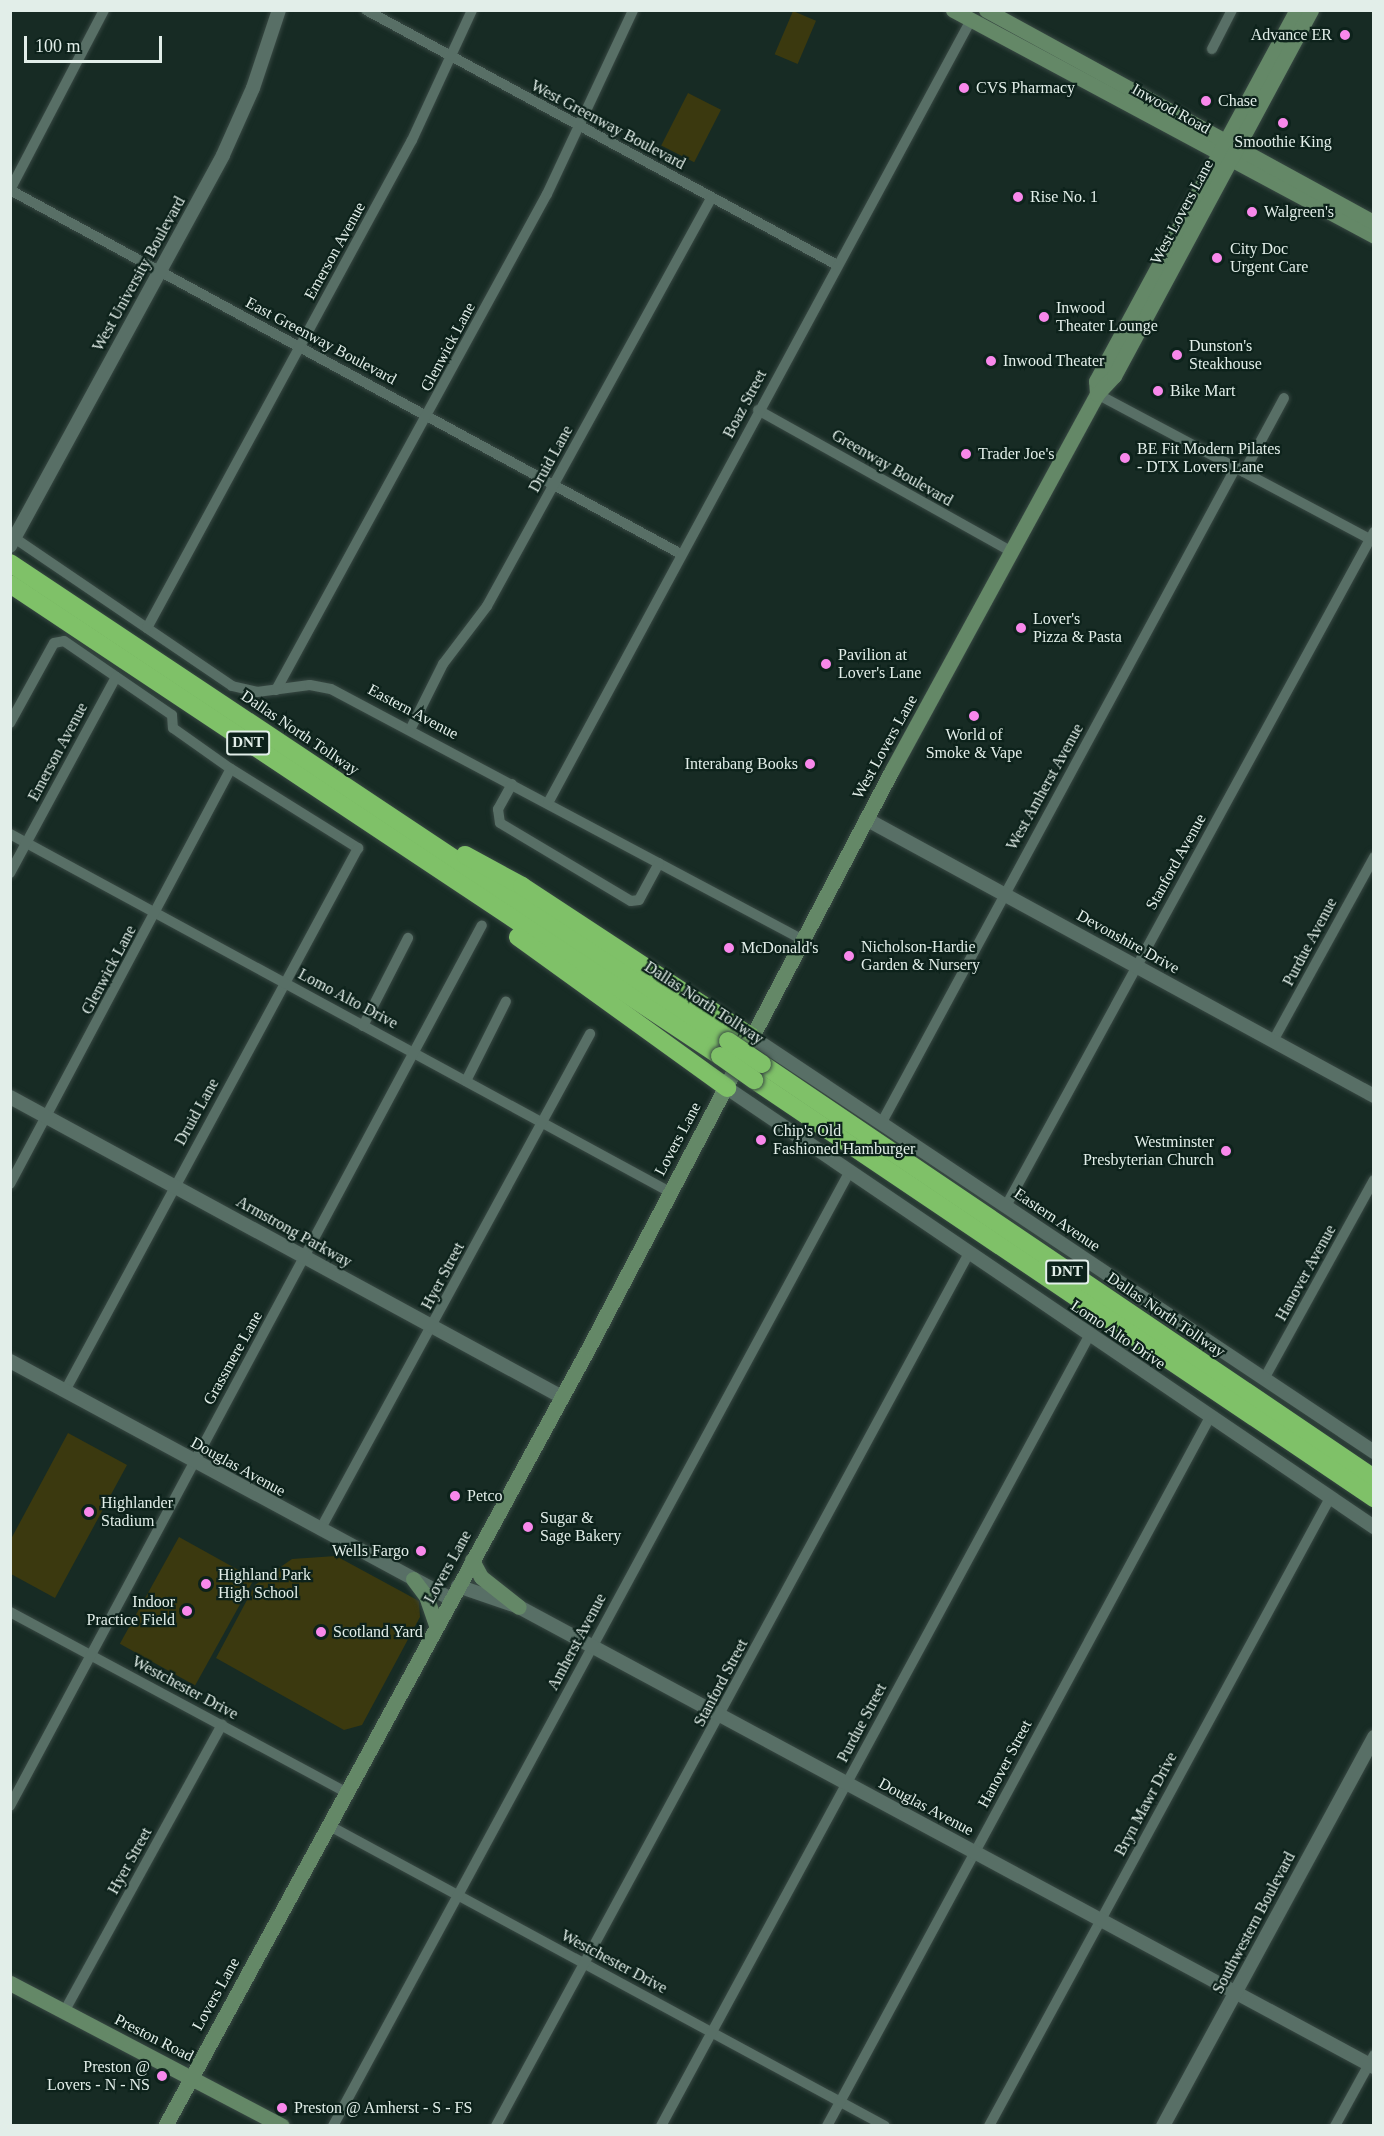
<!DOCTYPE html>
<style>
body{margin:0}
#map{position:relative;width:1384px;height:2136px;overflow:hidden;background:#172b24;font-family:Georgia,serif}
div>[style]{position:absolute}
.green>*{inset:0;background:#3b390f;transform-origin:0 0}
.roads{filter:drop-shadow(0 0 2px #384843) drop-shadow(0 0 2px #384843)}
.minor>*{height:10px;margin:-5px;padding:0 5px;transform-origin:5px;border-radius:5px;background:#586f66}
.tertiary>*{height:14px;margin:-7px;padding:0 7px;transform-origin:7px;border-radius:7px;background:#586f66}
.secondary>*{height:15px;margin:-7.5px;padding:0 7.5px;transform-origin:7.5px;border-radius:7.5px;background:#648867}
.motorway>*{height:18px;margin:-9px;padding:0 9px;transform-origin:9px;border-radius:9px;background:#7fc168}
.bridges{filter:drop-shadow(0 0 2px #384843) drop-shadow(0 0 2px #384843)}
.motorway-bridge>*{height:18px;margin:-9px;padding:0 9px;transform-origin:9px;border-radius:9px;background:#7fc168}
.dots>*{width:16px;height:16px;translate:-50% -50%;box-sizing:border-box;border:3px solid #0d221b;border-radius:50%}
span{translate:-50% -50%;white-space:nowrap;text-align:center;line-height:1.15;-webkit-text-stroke:4.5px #0d221b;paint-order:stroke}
.shield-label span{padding:2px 4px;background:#0d221b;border:2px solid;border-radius:4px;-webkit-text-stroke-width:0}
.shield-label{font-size:15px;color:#e2eee9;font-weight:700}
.poi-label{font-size:16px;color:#e2eee9}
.right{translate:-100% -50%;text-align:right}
.left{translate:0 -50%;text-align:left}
.street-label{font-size:16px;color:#e2eee9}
.frame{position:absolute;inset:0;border:12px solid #e2eee9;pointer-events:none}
.scale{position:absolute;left:24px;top:36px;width:138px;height:27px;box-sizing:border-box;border:3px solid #e2eee9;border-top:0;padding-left:8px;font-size:18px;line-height:21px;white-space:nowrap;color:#e2eee9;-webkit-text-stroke:4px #0d221b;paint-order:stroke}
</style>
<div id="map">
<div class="green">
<div style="left:793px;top:11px;width:25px;height:47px;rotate:23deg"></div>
<div style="left:688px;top:93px;width:37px;height:59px;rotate:27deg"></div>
<div style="clip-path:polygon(68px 1433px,127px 1465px,55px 1598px,11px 1574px,11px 1539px)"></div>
<div style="left:179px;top:1537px;width:86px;height:122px;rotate:29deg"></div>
<div style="clip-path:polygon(336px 1556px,419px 1601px,420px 1617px,362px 1725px,344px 1730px,216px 1658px,255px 1585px,292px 1559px)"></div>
</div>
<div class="roads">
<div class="minor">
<div style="left:366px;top:10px;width:536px;rotate:28.43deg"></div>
<div style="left:1212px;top:49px;width:44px;rotate:-62.9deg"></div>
<div style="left:10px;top:190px;width:763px;rotate:28.48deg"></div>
<div style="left:10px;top:190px;width:203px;rotate:-62.4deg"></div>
<div style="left:1097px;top:394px;width:314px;rotate:28deg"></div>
<div style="left:758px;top:410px;width:291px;rotate:29.2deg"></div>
<div style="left:1244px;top:472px;width:84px;rotate:-61.6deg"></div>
<div style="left:10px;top:535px;width:268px;rotate:34.2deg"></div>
<div style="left:232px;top:686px;width:26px;rotate:13deg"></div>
<div style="left:257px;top:692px;width:53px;rotate:-7.5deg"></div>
<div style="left:310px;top:685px;width:21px;rotate:11deg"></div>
<div style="left:331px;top:689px;width:535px;rotate:28deg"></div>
<div style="left:147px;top:628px;width:555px;rotate:-61.5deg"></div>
<div style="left:412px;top:140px;width:143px;rotate:-65.2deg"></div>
<div style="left:276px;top:690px;width:565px;rotate:-61.35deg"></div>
<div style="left:547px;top:194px;width:203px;rotate:-64.9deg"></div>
<div style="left:10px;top:723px;width:91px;rotate:-61.2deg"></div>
<div style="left:54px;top:643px;width:10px;rotate:-11deg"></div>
<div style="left:64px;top:641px;width:131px;rotate:34.4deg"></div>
<div style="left:172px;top:715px;width:13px;rotate:86deg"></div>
<div style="left:173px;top:728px;width:71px;rotate:35.3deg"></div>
<div style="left:231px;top:769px;width:150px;rotate:31.9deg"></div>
<div style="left:358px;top:848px;width:617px;rotate:118.35deg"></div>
<div style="left:410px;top:730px;width:74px;rotate:-63.4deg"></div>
<div style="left:443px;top:664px;width:73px;rotate:-52.8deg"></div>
<div style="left:487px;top:606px;width:465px;rotate:-61.2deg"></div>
<div style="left:512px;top:784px;width:29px;rotate:119deg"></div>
<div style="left:498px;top:809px;width:14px;rotate:82deg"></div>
<div style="left:500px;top:823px;width:152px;rotate:30.8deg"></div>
<div style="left:631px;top:901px;width:8px;rotate:-7deg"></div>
<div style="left:639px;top:900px;width:42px;rotate:-61.6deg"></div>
<div style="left:548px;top:803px;width:890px;rotate:-61.62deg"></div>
<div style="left:10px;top:834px;width:751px;rotate:28.48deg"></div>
<div style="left:10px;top:873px;width:223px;rotate:-61.6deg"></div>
<div style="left:363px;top:1026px;width:99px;rotate:-62.9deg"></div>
<div style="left:1273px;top:1041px;width:210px;rotate:-61.2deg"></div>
<div style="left:466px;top:1081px;width:89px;rotate:-63.4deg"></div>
<div style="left:882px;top:1122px;width:745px;rotate:-61.61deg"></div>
<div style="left:10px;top:1184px;width:470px;rotate:-62deg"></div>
<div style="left:1006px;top:1206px;width:768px;rotate:-61.37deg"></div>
<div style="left:1264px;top:1379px;width:227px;rotate:-61.1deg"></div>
<div style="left:320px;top:1530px;width:565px;rotate:-61.44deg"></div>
<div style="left:10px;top:1612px;width:380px;rotate:28.2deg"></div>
<div style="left:10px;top:1806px;width:999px;rotate:-61.82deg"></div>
<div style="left:328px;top:1825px;width:633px;rotate:28.39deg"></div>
<div style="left:64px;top:2012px;width:328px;rotate:-61.2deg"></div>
<div style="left:333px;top:2126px;width:1084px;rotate:-61.57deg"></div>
<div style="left:496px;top:2126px;width:993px;rotate:-61.55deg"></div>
<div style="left:661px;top:2126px;width:898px;rotate:-61.55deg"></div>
<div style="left:827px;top:2126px;width:806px;rotate:-61.62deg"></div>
<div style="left:989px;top:2126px;width:715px;rotate:-61.5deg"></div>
<div style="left:1335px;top:2126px;width:81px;rotate:-61.2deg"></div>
</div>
<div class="tertiary">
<div style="left:10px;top:546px;width:445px;rotate:-61.4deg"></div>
<div style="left:223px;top:155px;width:73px;rotate:-65.9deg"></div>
<div style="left:253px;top:88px;width:82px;rotate:-71.6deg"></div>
<div style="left:866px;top:819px;width:579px;rotate:28.6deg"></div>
<div style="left:752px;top:1037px;width:748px;rotate:33.71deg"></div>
<div style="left:727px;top:1088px;width:782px;rotate:34.16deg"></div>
<div style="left:10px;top:1097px;width:628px;rotate:28.52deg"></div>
<div style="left:10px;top:1361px;width:501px;rotate:28.35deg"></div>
<div style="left:458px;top:1586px;width:65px;rotate:19deg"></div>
<div style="left:519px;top:1607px;width:971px;rotate:28.28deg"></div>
<div style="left:1163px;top:2126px;width:443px;rotate:-61.5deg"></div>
</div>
<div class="secondary">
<div style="left:953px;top:10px;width:478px;rotate:28.2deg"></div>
<div style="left:986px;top:10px;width:442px;rotate:28.7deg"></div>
<div style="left:1097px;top:394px;width:13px;rotate:-94deg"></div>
<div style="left:1096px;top:381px;width:422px;rotate:-61.6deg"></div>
<div style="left:472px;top:1560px;width:19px;rotate:62deg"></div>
<div style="left:481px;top:1577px;width:48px;rotate:38.3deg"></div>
<div style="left:413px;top:1579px;width:21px;rotate:53deg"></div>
<div style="left:426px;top:1596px;width:31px;rotate:71deg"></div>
<div style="left:10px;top:1983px;width:307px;rotate:27.7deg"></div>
<div style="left:165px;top:2126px;width:885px;rotate:-61.44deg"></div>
<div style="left:588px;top:1349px;width:654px;rotate:-62.3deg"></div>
<div style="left:892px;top:770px;width:428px;rotate:-61.4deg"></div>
<div style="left:1097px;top:394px;width:25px;rotate:-47deg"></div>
<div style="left:1114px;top:376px;width:416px;rotate:-61.7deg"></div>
</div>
<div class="motorway">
<div style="left:10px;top:563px;width:863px;rotate:33.65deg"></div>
<div style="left:10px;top:584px;width:853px;rotate:33.62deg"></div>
<div style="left:465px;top:855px;width:65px;rotate:28.5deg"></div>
<div style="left:522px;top:886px;width:275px;rotate:33.3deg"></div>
<div style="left:518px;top:937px;width:258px;rotate:35.8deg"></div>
<div style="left:762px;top:1064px;width:739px;rotate:34.08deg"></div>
<div style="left:754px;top:1080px;width:748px;rotate:33.99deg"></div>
</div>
</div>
<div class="bridges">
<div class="motorway-bridge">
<div style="left:728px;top:1041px;width:41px;rotate:34.1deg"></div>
<div style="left:720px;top:1056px;width:42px;rotate:35.2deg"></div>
</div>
</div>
<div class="dots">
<div style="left:1345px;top:35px;background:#f888eb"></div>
<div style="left:964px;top:88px;background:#f888eb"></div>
<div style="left:1206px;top:101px;background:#f888eb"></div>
<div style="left:1283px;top:123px;background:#f888eb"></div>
<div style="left:1018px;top:197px;background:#f888eb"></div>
<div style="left:1252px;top:212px;background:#f888eb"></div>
<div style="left:1217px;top:258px;background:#f888eb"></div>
<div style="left:1044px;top:317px;background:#f888eb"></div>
<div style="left:1177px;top:355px;background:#f888eb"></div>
<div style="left:991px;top:361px;background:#f888eb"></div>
<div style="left:1158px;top:391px;background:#f888eb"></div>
<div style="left:966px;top:454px;background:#f888eb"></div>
<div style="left:1125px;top:458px;background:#f888eb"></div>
<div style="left:1021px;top:628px;background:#f888eb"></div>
<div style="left:826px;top:664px;background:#f888eb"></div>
<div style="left:974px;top:716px;background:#f888eb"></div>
<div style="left:810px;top:764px;background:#f888eb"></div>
<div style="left:729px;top:948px;background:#f888eb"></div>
<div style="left:849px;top:956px;background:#f888eb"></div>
<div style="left:761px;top:1140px;background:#f888eb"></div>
<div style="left:1226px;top:1151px;background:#f888eb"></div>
<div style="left:455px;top:1496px;background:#f888eb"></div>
<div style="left:89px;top:1512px;background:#f888eb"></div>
<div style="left:528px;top:1527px;background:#f888eb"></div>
<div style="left:421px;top:1551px;background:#f888eb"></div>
<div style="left:206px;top:1584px;background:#f888eb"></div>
<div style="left:187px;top:1611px;background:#f888eb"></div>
<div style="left:321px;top:1632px;background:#f888eb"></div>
<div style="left:162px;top:2076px;background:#f888eb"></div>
<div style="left:282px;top:2108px;background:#f888eb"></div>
</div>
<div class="shield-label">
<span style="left:248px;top:743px">DNT</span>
<span style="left:1067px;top:1272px">DNT</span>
</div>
<div class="poi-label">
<span class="right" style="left:1332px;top:35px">Advance ER</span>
<span class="left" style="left:976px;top:88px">CVS Pharmacy</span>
<span class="left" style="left:1218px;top:101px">Chase</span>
<span style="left:1283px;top:142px">Smoothie King</span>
<span class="left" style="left:1030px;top:197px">Rise No. 1</span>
<span class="left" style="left:1264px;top:212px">Walgreen's</span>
<span class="left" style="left:1230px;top:258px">City Doc<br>Urgent Care</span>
<span class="left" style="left:1056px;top:317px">Inwood<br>Theater Lounge</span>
<span class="left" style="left:1189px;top:355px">Dunston's<br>Steakhouse</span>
<span class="left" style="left:1003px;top:361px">Inwood Theater</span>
<span class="left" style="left:1170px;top:391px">Bike Mart</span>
<span class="left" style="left:1137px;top:458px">BE Fit Modern Pilates<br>- DTX Lovers Lane</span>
<span class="left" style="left:978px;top:454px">Trader Joe's</span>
<span class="left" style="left:1033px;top:628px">Lover's<br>Pizza &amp; Pasta</span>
<span class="left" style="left:838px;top:664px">Pavilion at<br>Lover's Lane</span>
<span style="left:974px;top:744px">World of<br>Smoke &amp; Vape</span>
<span class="right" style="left:798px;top:764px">Interabang Books</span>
<span class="left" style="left:861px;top:956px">Nicholson-Hardie<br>Garden &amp; Nursery</span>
<span class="left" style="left:741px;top:948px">McDonald's</span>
<span class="left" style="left:773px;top:1140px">Chip's Old<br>Fashioned Hamburger</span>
<span class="right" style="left:1214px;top:1151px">Westminster<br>Presbyterian Church</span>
<span class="left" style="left:467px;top:1496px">Petco</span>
<span class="left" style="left:101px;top:1512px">Highlander<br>Stadium</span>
<span class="left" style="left:540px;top:1527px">Sugar &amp;<br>Sage Bakery</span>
<span class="right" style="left:409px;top:1551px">Wells Fargo</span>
<span class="left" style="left:218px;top:1584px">Highland Park<br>High School</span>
<span class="right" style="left:175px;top:1611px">Indoor<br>Practice Field</span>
<span class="left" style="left:333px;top:1632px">Scotland Yard</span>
<span class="right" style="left:150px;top:2076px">Preston @<br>Lovers - N - NS</span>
<span class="left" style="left:294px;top:2108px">Preston @ Amherst - S - FS</span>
</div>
<div class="street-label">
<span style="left:1171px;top:109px;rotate:29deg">Inwood Road</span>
<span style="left:608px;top:125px;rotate:28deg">West Greenway Boulevard</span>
<span style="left:1182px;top:212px;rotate:-62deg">West Lovers Lane</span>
<span style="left:335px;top:251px;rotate:-61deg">Emerson Avenue</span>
<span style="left:139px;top:274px;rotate:-61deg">West University Boulevard</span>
<span style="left:321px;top:341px;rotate:28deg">East Greenway Boulevard</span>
<span style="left:448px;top:347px;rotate:-62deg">Glenwick Lane</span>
<span style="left:745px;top:404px;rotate:-62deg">Boaz Street</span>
<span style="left:551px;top:459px;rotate:-61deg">Druid Lane</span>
<span style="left:892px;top:468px;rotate:30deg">Greenway Boulevard</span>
<span style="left:413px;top:712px;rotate:28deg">Eastern Avenue</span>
<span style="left:300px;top:733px;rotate:34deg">Dallas North Tollway</span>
<span style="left:885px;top:747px;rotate:-61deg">West Lovers Lane</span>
<span style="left:58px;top:752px;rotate:-62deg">Emerson Avenue</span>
<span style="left:1045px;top:787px;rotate:-61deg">West Amherst Avenue</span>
<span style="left:1176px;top:862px;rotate:-61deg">Stanford Avenue</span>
<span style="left:1128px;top:942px;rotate:29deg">Devonshire Drive</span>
<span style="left:1310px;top:942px;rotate:-62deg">Purdue Avenue</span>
<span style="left:109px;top:970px;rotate:-62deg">Glenwick Lane</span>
<span style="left:348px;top:999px;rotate:28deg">Lomo Alto Drive</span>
<span style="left:704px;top:1003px;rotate:33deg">Dallas North Tollway</span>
<span style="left:197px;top:1112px;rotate:-61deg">Druid Lane</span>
<span style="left:678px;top:1139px;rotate:-62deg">Lovers Lane</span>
<span style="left:1057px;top:1220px;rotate:34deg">Eastern Avenue</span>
<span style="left:294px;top:1232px;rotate:29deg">Armstrong Parkway</span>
<span style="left:1306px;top:1273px;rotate:-61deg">Hanover Avenue</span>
<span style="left:443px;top:1276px;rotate:-62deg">Hyer Street</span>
<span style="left:1166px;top:1315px;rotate:34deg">Dallas North Tollway</span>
<span style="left:1118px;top:1335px;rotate:34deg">Lomo Alto Drive</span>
<span style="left:233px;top:1358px;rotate:-61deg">Grassmere Lane</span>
<span style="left:238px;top:1467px;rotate:29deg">Douglas Avenue</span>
<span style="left:448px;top:1567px;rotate:-61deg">Lovers Lane</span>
<span style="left:577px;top:1642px;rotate:-62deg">Amherst Avenue</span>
<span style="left:721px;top:1683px;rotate:-62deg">Stanford Street</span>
<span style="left:185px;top:1688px;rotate:28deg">Westchester Drive</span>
<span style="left:862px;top:1723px;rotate:-62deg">Purdue Street</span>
<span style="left:1005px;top:1764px;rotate:-62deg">Hanover Street</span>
<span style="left:1146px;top:1804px;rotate:-62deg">Bryn Mawr Drive</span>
<span style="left:926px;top:1807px;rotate:28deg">Douglas Avenue</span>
<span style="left:130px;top:1861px;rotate:-61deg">Hyer Street</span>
<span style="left:1254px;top:1923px;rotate:-62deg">Southwestern Boulevard</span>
<span style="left:614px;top:1962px;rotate:28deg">Westchester Drive</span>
<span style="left:216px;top:1994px;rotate:-61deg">Lovers Lane</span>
<span style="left:154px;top:2038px;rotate:27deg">Preston Road</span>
</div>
<div class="frame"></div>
<div class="scale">100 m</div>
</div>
